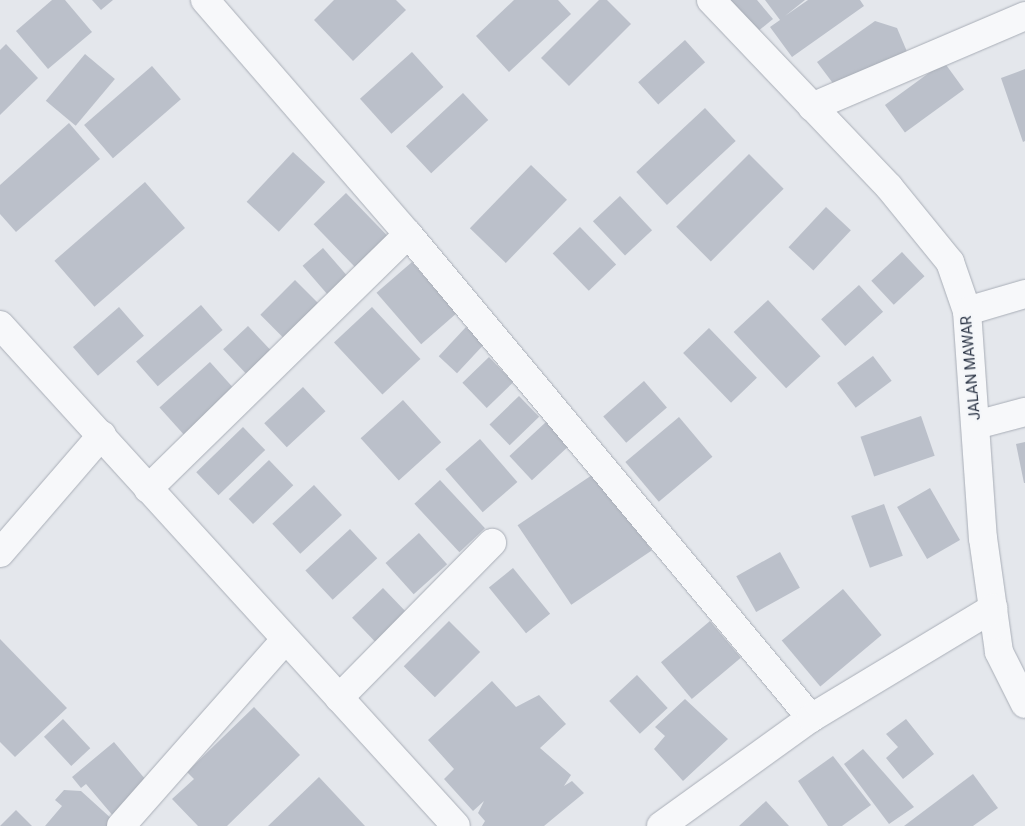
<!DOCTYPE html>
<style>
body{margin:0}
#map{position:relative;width:1025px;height:826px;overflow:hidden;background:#e4e7ec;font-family:Roboto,sans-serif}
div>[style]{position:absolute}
.building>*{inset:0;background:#bbc0ca;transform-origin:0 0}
.roads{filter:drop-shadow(0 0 1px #a9aeb7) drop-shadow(0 0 1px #a9aeb7)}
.minor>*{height:28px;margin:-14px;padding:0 14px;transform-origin:14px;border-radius:14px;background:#f7f8fa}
span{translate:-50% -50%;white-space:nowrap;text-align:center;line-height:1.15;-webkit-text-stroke:4px #f4f6f9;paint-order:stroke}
.street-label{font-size:15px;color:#2b3445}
</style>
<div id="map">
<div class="building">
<div style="clip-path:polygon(52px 0,65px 0,92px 32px,48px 69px,16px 31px)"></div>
<div style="clip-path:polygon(92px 0,113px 0,101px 10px)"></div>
<div style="clip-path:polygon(334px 0,396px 0,406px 10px,353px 61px,314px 20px)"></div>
<div style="clip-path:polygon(514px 0,558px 0,571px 14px,509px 72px,476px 36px)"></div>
<div style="clip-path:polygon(599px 0,607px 0,631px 24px,569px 86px,541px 58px)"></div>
<div style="clip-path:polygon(723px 0,757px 0,773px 19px,752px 36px)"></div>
<div style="clip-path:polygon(765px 0,805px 0,785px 16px,808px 0,860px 0,864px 6px,792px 57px,770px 27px,780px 20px)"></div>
<div style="clip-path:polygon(875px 21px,897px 28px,911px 61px,838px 90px,817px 62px)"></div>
<div style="left:685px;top:40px;width:30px;height:63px;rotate:48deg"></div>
<div style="clip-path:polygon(6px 44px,38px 78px,0 115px,0 50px)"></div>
<div style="left:412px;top:52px;width:47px;height:70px;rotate:48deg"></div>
<div style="left:85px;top:54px;width:39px;height:61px;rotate:40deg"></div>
<div style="left:944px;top:62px;width:34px;height:73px;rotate:54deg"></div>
<div style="left:152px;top:66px;width:44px;height:90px;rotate:49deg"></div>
<div style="clip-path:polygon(1025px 69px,1025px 141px,1023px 142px,1001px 78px)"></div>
<div style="left:463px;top:93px;width:37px;height:78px;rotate:47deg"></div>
<div style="left:705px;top:108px;width:45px;height:94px;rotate:47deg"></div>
<div style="clip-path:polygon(69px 123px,100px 159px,16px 232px,0 214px,0 185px)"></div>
<div style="left:293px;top:152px;width:44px;height:68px;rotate:43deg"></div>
<div style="left:749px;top:154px;width:49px;height:103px;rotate:45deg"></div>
<div style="left:531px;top:165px;width:50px;height:88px;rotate:44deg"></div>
<div style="left:145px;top:182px;width:61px;height:120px;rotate:49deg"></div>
<div style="left:346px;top:193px;width:63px;height:45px;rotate:46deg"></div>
<div style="left:620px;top:196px;width:47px;height:37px;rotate:47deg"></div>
<div style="left:826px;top:207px;width:34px;height:55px;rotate:43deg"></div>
<div style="left:580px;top:227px;width:52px;height:38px;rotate:46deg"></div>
<div style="left:323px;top:248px;width:46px;height:27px;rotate:49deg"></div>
<div style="left:902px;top:252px;width:33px;height:42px;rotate:47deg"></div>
<div style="left:412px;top:262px;width:68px;height:47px;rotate:49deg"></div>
<div style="left:295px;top:280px;width:35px;height:49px;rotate:45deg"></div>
<div style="left:859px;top:285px;width:36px;height:51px;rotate:48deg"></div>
<div style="left:768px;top:300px;width:77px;height:47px;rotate:47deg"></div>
<div style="left:201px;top:305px;width:33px;height:86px;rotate:49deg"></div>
<div style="left:119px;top:307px;width:38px;height:61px;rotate:49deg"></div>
<div style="left:372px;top:307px;width:71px;height:52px;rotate:47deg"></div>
<div style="left:248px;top:326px;width:47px;height:34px;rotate:47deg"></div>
<div style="left:466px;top:327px;width:25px;height:40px;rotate:43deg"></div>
<div style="left:709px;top:328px;width:69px;height:36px;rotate:46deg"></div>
<div style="left:873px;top:356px;width:31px;height:45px;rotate:53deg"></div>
<div style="left:489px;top:357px;width:35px;height:37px;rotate:46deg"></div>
<div style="left:210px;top:362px;width:39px;height:68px;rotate:48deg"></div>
<div style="left:644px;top:381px;width:35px;height:54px;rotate:49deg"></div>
<div style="left:303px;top:387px;width:33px;height:53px;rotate:47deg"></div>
<div style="left:519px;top:396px;width:29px;height:41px;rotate:46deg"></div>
<div style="left:403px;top:400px;width:57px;height:57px;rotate:48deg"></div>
<div style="left:921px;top:416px;width:42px;height:64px;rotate:71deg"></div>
<div style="left:679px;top:417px;width:52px;height:70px;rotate:50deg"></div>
<div style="left:546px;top:422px;width:33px;height:50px;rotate:47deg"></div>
<div style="left:243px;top:427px;width:32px;height:65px;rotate:46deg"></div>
<div style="left:480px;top:439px;width:57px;height:46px;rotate:49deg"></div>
<div style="clip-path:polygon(1025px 442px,1025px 483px,1024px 483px,1016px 444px)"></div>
<div style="left:269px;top:460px;width:35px;height:56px;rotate:46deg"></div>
<div style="left:598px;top:471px;width:96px;height:97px;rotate:56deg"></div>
<div style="left:440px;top:480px;width:66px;height:35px;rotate:47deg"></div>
<div style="left:314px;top:485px;width:41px;height:57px;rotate:47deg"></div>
<div style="left:930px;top:488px;width:60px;height:38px;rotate:60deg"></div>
<div style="left:884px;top:504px;width:55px;height:35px;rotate:70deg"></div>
<div style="left:350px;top:529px;width:40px;height:61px;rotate:47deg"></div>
<div style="left:419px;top:533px;width:42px;height:45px;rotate:48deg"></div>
<div style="left:780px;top:552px;width:41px;height:50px;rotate:61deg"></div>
<div style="left:513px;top:568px;width:59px;height:31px;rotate:51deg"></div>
<div style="left:383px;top:588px;width:35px;height:43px;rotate:46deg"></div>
<div style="left:843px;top:589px;width:60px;height:80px;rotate:50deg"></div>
<div style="left:449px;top:621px;width:44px;height:64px;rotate:45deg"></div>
<div style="left:710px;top:621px;width:48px;height:64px;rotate:50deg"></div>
<div style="clip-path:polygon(0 639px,67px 708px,15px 757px,0 742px)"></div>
<div style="left:637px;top:675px;width:45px;height:38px;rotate:47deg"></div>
<div style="clip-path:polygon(492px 681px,516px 707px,539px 695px,566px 724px,540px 748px,571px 775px,564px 786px,572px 781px,584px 793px,544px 826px,482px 826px,485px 821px,478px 813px,484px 801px,473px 811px,444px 779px,454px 769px,428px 740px)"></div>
<div style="clip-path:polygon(685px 699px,728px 739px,683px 781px,654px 749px,665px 736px,655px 727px)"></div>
<div style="clip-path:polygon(254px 707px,300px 755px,227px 826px,198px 826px,172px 799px,194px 779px,187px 772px)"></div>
<div style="left:63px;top:719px;width:40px;height:26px;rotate:47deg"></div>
<div style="clip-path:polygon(906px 719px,934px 754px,903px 779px,886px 758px,898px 747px,886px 734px)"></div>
<div style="clip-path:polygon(114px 742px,151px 786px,114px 817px,86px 784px,81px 788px,72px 777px)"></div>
<div style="clip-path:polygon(863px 749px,914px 807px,889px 824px,844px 764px)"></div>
<div style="clip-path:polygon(833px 756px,871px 805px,842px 826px,828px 826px,798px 781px)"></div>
<div style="clip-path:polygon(973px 774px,998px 808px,973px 826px,904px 826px)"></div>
<div style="clip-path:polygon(319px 777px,365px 826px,268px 826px)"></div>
<div style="clip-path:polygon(64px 790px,81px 791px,113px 820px,108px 826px,45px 826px,62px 806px,55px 800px)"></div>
<div style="clip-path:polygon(766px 801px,789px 826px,739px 826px)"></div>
<div style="clip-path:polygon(16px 810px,32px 826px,0 826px)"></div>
</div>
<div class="roads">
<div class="minor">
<div style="left:205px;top:0;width:310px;rotate:49.1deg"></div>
<div style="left:408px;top:234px;width:630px;rotate:50.22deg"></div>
<div style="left:711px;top:0;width:258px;rotate:46.4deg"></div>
<div style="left:889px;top:187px;width:97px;rotate:50.9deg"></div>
<div style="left:950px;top:262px;width:52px;rotate:70.9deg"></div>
<div style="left:967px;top:311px;width:228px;rotate:86deg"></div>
<div style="left:983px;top:538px;width:115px;rotate:82deg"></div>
<div style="left:999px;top:652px;width:58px;rotate:63.4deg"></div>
<div style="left:812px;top:107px;width:232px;rotate:-23.1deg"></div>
<div style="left:967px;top:311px;width:60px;rotate:-16.3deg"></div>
<div style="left:0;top:325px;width:677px;rotate:47.69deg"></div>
<div style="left:976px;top:425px;width:51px;rotate:-14.9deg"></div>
<div style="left:148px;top:489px;width:364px;rotate:-44.4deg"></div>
<div style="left:0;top:553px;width:156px;rotate:-49.2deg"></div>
<div style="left:339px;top:698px;width:218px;rotate:-45.4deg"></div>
<div style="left:121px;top:826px;width:249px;rotate:-48.6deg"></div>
<div style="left:661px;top:826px;width:185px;rotate:-35.8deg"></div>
<div style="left:811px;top:718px;width:213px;rotate:-31.1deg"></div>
</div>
</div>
<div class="street-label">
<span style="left:971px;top:368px;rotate:-95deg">JALAN MAWAR</span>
</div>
</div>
